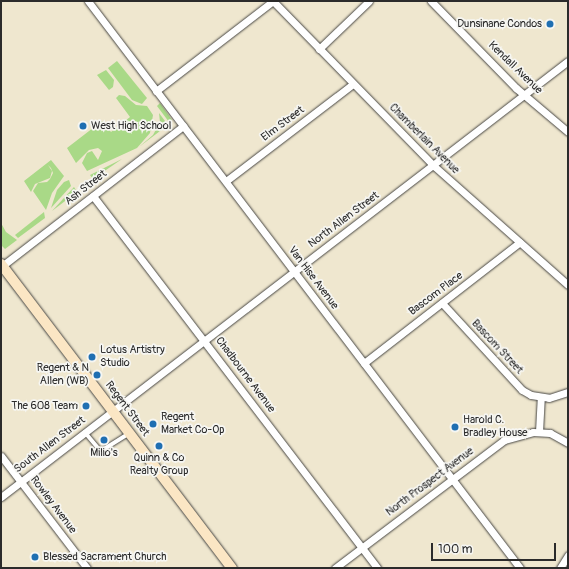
<!DOCTYPE html>
<style>
body{margin:0}
#map{position:relative;width:569px;height:569px;overflow:hidden;background:#efe7cf;font-family:Pangolin,sans-serif}
div>[style]{position:absolute}
.green>*{inset:0;background:#a9d987}
.roads{filter:drop-shadow(0 0 1px #484744) drop-shadow(0 0 1px #484744)}
.lane>*{height:3.5px;margin:-1.75px;padding:0 1.75px;transform-origin:1.75px;border-radius:1.75px;background:#fff}
.street>*{height:7px;margin:-3.5px;padding:0 3.5px;transform-origin:3.5px;border-radius:3.5px;background:#fff}
.secondary>*{height:10px;margin:-5px;padding:0 5px;transform-origin:5px;border-radius:5px;background:#fbe6c4}
.dots>*{width:11px;height:11px;translate:-50% -50%;box-sizing:border-box;border:2px solid #f6f6f2;border-radius:50%}
span{translate:-50% -50%;white-space:nowrap;text-align:center;line-height:1.15;-webkit-text-stroke:3.5px #f6f6f2;paint-order:stroke}
.poi-label{font-size:11px;color:#2b2b2b}
.right{translate:-100% -50%;text-align:right}
.left{translate:0 -50%;text-align:left}
.street-label{font-size:11px;color:#2b2b2b}
.frame{position:absolute;inset:0;border:2px solid #2b2b2b;pointer-events:none}
.scale{position:absolute;left:431px;top:543px;width:125px;height:18px;box-sizing:border-box;border:2px solid #2b2b2b;border-top:0;padding-left:5px;font-size:12px;line-height:14px;white-space:nowrap;color:#2b2b2b;-webkit-text-stroke:3px #f6f6f2;paint-order:stroke}
</style>
<div id="map">
<div class="green">
<div style="clip-path:polygon(117px 61px,147px 98px,142px 104px,132px 100px,108px 68px)"></div>
<div style="clip-path:polygon(106px 70px,114px 80px,113px 87px,109px 90px,97px 75px)"></div>
<div style="clip-path:polygon(119px 95px,125px 96px,136px 105px,147px 106px,153px 115px,150px 133px,137px 148px,87px 171px,82px 163px,87px 153px,92px 151px,98px 160px,102px 151px,98px 148px,89px 150px,76px 163px,67px 148px,102px 121px,111px 132px,130px 117px,116px 98px)"></div>
<div style="clip-path:polygon(160px 103px,172px 120px,169px 122px,157px 106px)"></div>
<div style="clip-path:polygon(159px 113px,165px 121px,164px 128px,139px 147px,153px 135px,160px 122px)"></div>
<div style="clip-path:polygon(122px 159px,93px 179px,90px 175px)"></div>
<div style="clip-path:polygon(51px 160px,64px 176px,52px 193px,46px 210px,33px 191px,38px 183px,47px 182px,50px 179px,53px 173px,51px 168px,48px 165px,52px 171px,50px 178px,35px 184px,31px 192px,24px 181px)"></div>
<div style="clip-path:polygon(69px 180px,71px 186px,51px 208px,57px 190px,64px 182px)"></div>
<div style="clip-path:polygon(74px 187px,77px 192px,52px 211px)"></div>
<div style="clip-path:polygon(44px 212px,45px 218px,18px 238px,15px 235px)"></div>
<div style="clip-path:polygon(1px 223px,6px 232px,17px 240px,5px 249px,1px 245px)"></div>
</div>
<div class="roads">
<div class="lane">
<div style="left:85px;top:432px;width:25px;rotate:50deg"></div>
<div style="left:101px;top:451px;width:32px;rotate:-32deg"></div>
</div>
<div class="street">
<div style="left:88px;top:1px;width:713px;rotate:52.7deg"></div>
<div style="left:273px;top:1px;width:231px;rotate:45.7deg"></div>
<div style="left:434px;top:166px;width:179px;rotate:41.6deg"></div>
<div style="left:431px;top:1px;width:122px;rotate:45.7deg"></div>
<div style="left:516px;top:88px;width:68px;rotate:40.2deg"></div>
<div style="left:319px;top:49px;width:69px;rotate:-43.8deg"></div>
<div style="left:156px;top:91px;width:148px;rotate:-37.6deg"></div>
<div style="left:226px;top:181px;width:160px;rotate:-37.4deg"></div>
<div style="left:93px;top:196px;width:468px;rotate:52.6deg"></div>
<div style="left:2px;top:266px;width:229px;rotate:-37.7deg"></div>
<div style="left:442px;top:303px;width:118px;rotate:47.4deg"></div>
<div style="left:522px;top:390px;width:10px;rotate:29deg"></div>
<div style="left:531px;top:395px;width:18px;rotate:9deg"></div>
<div style="left:549px;top:398px;width:20px;rotate:-18deg"></div>
<div style="left:364px;top:363px;width:197px;rotate:-37.8deg"></div>
<div style="left:539px;top:432px;width:35px;rotate:-87deg"></div>
<div style="left:1px;top:456px;width:141px;rotate:52.5deg"></div>
<div style="left:1px;top:497px;width:715px;rotate:-37.56deg"></div>
<div style="left:335px;top:568px;width:212px;rotate:-37.1deg"></div>
<div style="left:504px;top:440px;width:30px;rotate:-15deg"></div>
<div style="left:533px;top:432px;width:17px;rotate:3deg"></div>
<div style="left:550px;top:433px;width:21px;rotate:29deg"></div>
<div style="left:560px;top:568px;width:15px;rotate:-58deg"></div>
</div>
<div class="secondary">
<div style="left:1px;top:264px;width:382px;rotate:52.8deg"></div>
</div>
</div>
<div class="dots">
<div style="left:550px;top:24px;background:#1f6fb2"></div>
<div style="left:83px;top:126px;background:#1f6fb2"></div>
<div style="left:92px;top:357px;background:#1f6fb2"></div>
<div style="left:97px;top:375px;background:#1f6fb2"></div>
<div style="left:86px;top:406px;background:#1f6fb2"></div>
<div style="left:153px;top:424px;background:#1f6fb2"></div>
<div style="left:455px;top:427px;background:#1f6fb2"></div>
<div style="left:104px;top:440px;background:#1f6fb2"></div>
<div style="left:159px;top:446px;background:#1f6fb2"></div>
<div style="left:35px;top:557px;background:#1f6fb2"></div>
</div>
<div class="poi-label">
<span class="right" style="left:542px;top:24px">Dunsinane Condos</span>
<span class="left" style="left:91px;top:126px">West High School</span>
<span class="left" style="left:100px;top:357px">Lotus Artistry<br>Studio</span>
<span class="right" style="left:89px;top:375px">Regent &amp; N<br>Allen (WB)</span>
<span class="right" style="left:78px;top:406px">The 608 Team</span>
<span class="left" style="left:161px;top:424px">Regent<br>Market Co-Op</span>
<span class="left" style="left:463px;top:427px">Harold C.<br>Bradley House</span>
<span style="left:104px;top:453px">Milio's</span>
<span style="left:159px;top:465px">Quinn &amp; Co<br>Realty Group</span>
<span class="left" style="left:43px;top:557px">Blessed Sacrament Church</span>
</div>
<div class="street-label">
<span style="left:515px;top:68px;rotate:44deg">Kendall Avenue</span>
<span style="left:283px;top:124px;rotate:-37deg">Elm Street</span>
<span style="left:424px;top:139px;rotate:45deg">Chamberlain Avenue</span>
<span style="left:86px;top:188px;rotate:-38deg">Ash Street</span>
<span style="left:344px;top:220px;rotate:-37deg">North Allen Street</span>
<span style="left:313px;top:278px;rotate:53deg">Van Hise Avenue</span>
<span style="left:436px;top:294px;rotate:-37deg">Bascom Place</span>
<span style="left:497px;top:347px;rotate:47deg">Bascom Street</span>
<span style="left:245px;top:375px;rotate:53deg">Chadbourne Avenue</span>
<span style="left:127px;top:409px;rotate:53deg">Regent Street</span>
<span style="left:50px;top:445px;rotate:-37deg">South Allen Street</span>
<span style="left:430px;top:482px;rotate:-37deg">North Prospect Avenue</span>
<span style="left:53px;top:505px;rotate:53deg">Rowley Avenue</span>
</div>
<div class="frame"></div>
<div class="scale">100 m</div>
</div>
